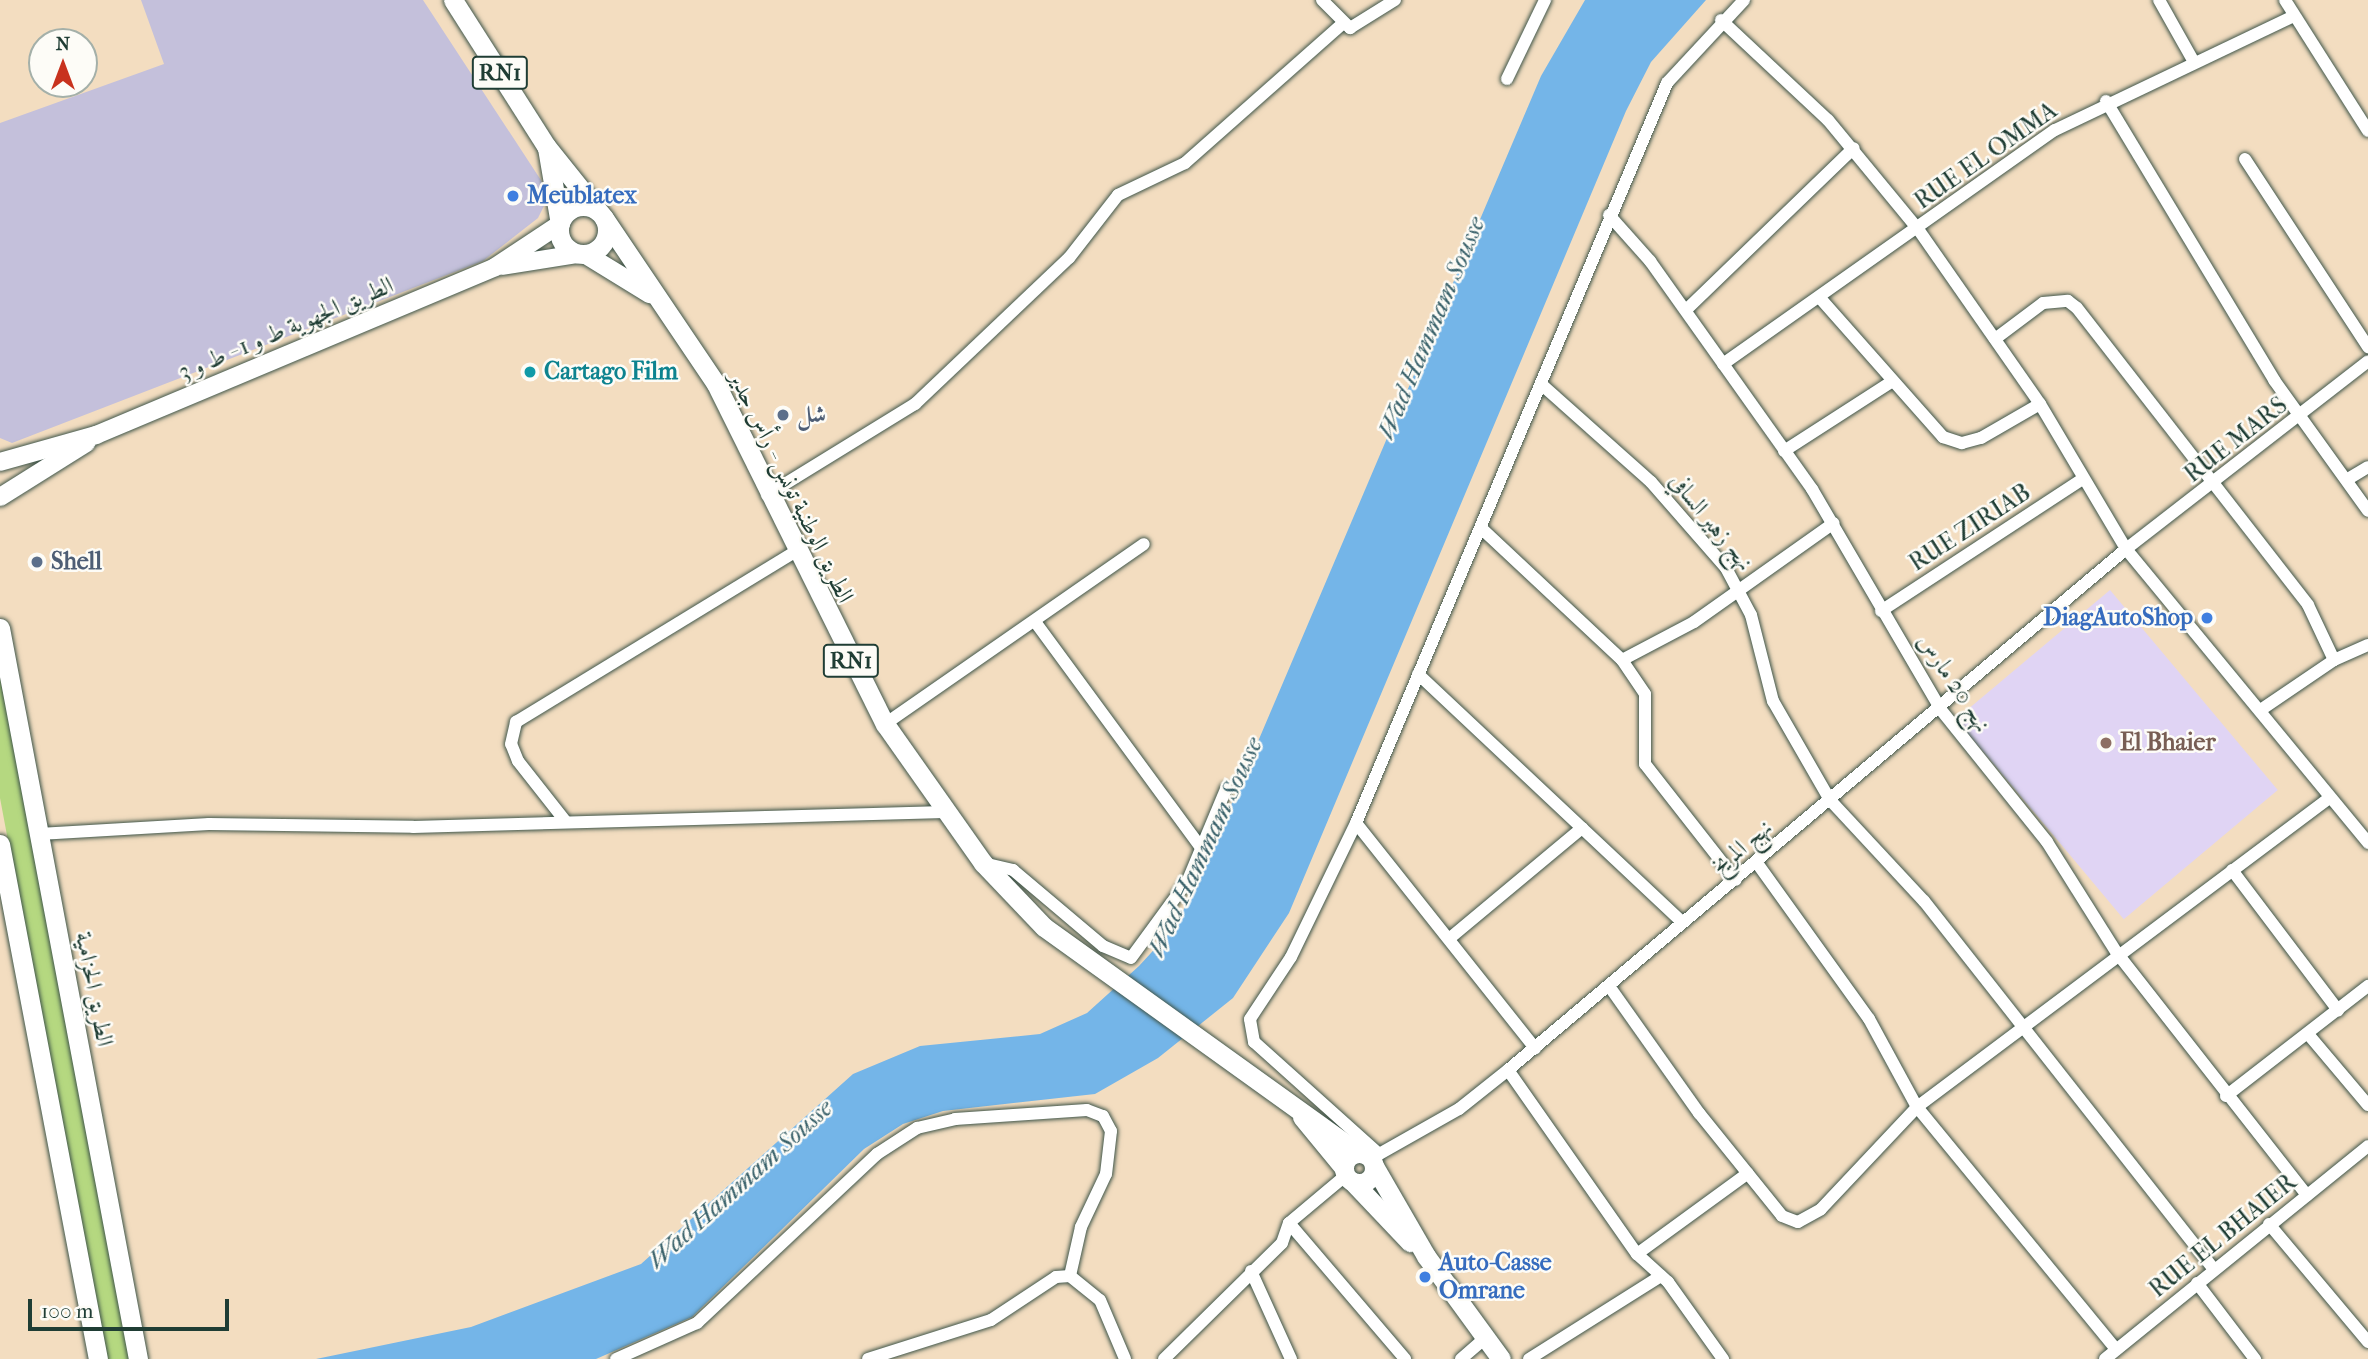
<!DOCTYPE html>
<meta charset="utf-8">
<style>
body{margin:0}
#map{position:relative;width:2368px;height:1359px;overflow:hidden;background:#f3ddc0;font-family:"IM FELL French Canon",Amiri,serif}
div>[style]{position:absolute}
.built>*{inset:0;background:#e0d4f4;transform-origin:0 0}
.industrial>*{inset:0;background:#c4c0db}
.green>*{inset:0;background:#b5d880}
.water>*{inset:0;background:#74b5e8}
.roads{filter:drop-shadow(0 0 2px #3f5549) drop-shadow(0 0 2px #3f5549)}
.minor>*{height:12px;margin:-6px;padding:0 6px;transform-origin:6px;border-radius:6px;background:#fff}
.secondary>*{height:18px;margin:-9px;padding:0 9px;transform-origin:9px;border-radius:9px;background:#fff}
.primary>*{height:19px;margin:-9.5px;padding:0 9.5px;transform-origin:9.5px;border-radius:9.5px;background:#fff}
.primary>.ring{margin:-9.5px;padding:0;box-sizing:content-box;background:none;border:19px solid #fff;border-radius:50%}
.trunk>*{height:19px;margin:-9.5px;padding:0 9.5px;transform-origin:9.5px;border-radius:9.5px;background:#fff}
.dots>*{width:19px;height:19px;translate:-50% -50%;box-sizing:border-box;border:4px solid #fdfcf7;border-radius:50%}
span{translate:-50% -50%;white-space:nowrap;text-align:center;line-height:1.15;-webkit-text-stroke:5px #fdfcf7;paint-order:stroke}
.shield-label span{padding:2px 5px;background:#fdfcf7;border:2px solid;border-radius:5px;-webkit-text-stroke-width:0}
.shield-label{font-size:23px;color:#1f3d34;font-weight:700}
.street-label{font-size:24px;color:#1f3d34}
.shop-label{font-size:24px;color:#366cbe;font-weight:700}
.left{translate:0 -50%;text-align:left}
.right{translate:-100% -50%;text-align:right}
.culture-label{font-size:24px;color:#0d838f;font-weight:700}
.service-label{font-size:24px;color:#4e5e75;font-weight:700}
.education-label{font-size:24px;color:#785e54;font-weight:700}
.water-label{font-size:26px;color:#39616a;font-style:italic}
.north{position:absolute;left:28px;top:28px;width:70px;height:70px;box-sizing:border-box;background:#fdfcf7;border:2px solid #a4b0a9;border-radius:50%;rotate:0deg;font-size:19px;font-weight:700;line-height:28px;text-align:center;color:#1f3d34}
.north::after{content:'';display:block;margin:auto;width:24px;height:32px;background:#c8321e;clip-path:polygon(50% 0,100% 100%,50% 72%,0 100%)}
.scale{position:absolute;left:28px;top:1299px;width:201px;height:32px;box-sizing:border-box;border:4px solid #1f3d34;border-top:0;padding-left:9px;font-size:21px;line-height:24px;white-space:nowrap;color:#1f3d34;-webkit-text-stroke:5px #fdfcf7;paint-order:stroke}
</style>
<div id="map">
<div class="built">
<div style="left:2110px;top:590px;width:261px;height:201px;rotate:50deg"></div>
</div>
<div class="industrial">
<div style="clip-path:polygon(141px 0,423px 0,550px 194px,538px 218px,483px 261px,12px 443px,0 438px,0 123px,164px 64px)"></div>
</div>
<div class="green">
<div style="clip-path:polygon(0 677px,36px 856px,131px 1359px,105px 1359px,0 798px)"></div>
</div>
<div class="water">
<div style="clip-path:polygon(1585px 0,1706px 0,1651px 62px,1626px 111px,1289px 913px,1233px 998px,1158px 1058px,1095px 1094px,943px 1111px,903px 1124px,864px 1149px,692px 1317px,596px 1359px,316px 1359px,471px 1327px,641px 1264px,853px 1074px,920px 1046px,1040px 1034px,1087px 1013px,1139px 966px,1173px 929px,1197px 885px,1541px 76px)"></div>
</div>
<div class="roads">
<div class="minor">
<div style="left:1322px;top:0;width:40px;rotate:45deg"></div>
<div style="left:1350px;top:28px;width:53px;rotate:-31.9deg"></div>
<div style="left:2159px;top:0;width:71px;rotate:60.6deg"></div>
<div style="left:2285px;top:0;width:155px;rotate:57.6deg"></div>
<div style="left:1721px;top:20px;width:146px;rotate:43.1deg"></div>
<div style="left:1828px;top:120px;width:141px;rotate:50.5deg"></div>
<div style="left:1918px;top:229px;width:213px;rotate:55.1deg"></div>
<div style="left:2040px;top:404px;width:169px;rotate:59.3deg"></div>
<div style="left:2126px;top:549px;width:381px;rotate:50.5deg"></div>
<div style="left:1507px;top:79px;width:88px;rotate:-64.3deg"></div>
<div style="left:2106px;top:101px;width:326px;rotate:58.9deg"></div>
<div style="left:2274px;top:380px;width:161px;rotate:54.3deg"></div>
<div style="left:2245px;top:159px;width:225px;rotate:56.8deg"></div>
<div style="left:1609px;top:215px;width:62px;rotate:48.3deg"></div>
<div style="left:1650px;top:261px;width:280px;rotate:54.6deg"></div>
<div style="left:1812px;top:489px;width:256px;rotate:59.7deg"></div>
<div style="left:1941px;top:710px;width:169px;rotate:51.2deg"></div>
<div style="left:2047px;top:842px;width:131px;rotate:57.8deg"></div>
<div style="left:2117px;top:953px;width:308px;rotate:51.9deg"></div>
<div style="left:1820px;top:298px;width:186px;rotate:48.5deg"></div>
<div style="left:1943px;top:437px;width:20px;rotate:18deg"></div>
<div style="left:1962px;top:443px;width:20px;rotate:-15deg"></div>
<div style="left:1981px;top:438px;width:68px;rotate:-30deg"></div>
<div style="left:1686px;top:310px;width:233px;rotate:-44deg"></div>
<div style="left:1995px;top:339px;width:60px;rotate:-36.9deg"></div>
<div style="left:2043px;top:303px;width:25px;rotate:-5deg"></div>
<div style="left:2068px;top:301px;width:11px;rotate:38deg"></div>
<div style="left:2077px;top:308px;width:376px;rotate:52.1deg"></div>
<div style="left:2308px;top:605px;width:61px;rotate:64.7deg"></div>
<div style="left:1723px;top:364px;width:406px;rotate:-35.2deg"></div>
<div style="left:2055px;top:130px;width:263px;rotate:-25.5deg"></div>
<div style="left:1541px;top:384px;width:147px;rotate:41.7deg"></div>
<div style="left:1651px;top:482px;width:114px;rotate:48.9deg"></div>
<div style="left:1726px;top:568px;width:53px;rotate:62deg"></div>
<div style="left:1751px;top:615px;width:89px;rotate:75.7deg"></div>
<div style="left:1773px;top:701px;width:114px;rotate:60.1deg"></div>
<div style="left:1830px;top:800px;width:138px;rotate:47.1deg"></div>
<div style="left:1924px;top:901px;width:469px;rotate:51.8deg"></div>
<div style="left:1784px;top:451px;width:127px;rotate:-32.8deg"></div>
<div style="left:2348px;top:479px;width:23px;rotate:-31deg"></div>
<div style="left:767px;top:495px;width:174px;rotate:-31.6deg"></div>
<div style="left:915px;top:404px;width:212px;rotate:-43.5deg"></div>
<div style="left:1069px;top:258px;width:80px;rotate:-52.1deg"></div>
<div style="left:1118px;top:195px;width:74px;rotate:-25.5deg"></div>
<div style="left:1185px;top:163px;width:211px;rotate:-41.5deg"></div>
<div style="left:1481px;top:528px;width:193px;rotate:43.1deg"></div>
<div style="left:1622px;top:660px;width:81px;rotate:-27.8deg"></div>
<div style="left:1694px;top:622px;width:171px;rotate:-35.3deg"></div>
<div style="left:1881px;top:611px;width:239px;rotate:-33.2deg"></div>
<div style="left:1036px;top:623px;width:279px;rotate:53.7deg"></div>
<div style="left:1622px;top:660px;width:41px;rotate:55.9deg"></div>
<div style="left:1645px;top:694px;width:70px;rotate:90deg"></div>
<div style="left:1645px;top:764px;width:147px;rotate:51.9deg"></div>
<div style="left:1418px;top:674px;width:362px;rotate:43.2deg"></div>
<div style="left:2262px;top:709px;width:87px;rotate:-34.2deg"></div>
<div style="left:2334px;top:660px;width:37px;rotate:-24deg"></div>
<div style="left:885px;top:724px;width:315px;rotate:-34.8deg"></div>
<div style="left:566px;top:822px;width:78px;rotate:-128.2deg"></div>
<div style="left:518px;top:761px;width:18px;rotate:-112deg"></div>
<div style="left:511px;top:744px;width:23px;rotate:-77deg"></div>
<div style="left:516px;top:722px;width:326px;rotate:-31.4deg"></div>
<div style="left:1356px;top:823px;width:288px;rotate:51.5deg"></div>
<div style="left:39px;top:834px;width:170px;rotate:-3.4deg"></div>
<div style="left:209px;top:824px;width:204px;rotate:0.8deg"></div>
<div style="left:413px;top:827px;width:532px;rotate:-1.62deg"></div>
<div style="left:983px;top:863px;width:31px;rotate:13deg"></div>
<div style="left:1013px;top:870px;width:118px;rotate:40.2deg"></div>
<div style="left:1103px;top:946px;width:30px;rotate:23deg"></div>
<div style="left:1131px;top:958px;width:97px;rotate:-53.8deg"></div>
<div style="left:1188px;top:880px;width:99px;rotate:-67.3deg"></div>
<div style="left:1757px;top:863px;width:192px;rotate:54.3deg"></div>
<div style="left:1869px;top:1019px;width:100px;rotate:61.4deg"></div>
<div style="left:1917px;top:1107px;width:313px;rotate:50.6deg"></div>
<div style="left:2232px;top:870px;width:176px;rotate:52.9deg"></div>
<div style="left:1450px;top:938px;width:172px;rotate:-39.8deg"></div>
<div style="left:1609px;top:986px;width:156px;rotate:54.7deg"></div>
<div style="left:1699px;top:1113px;width:132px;rotate:51.1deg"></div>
<div style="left:1782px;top:1216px;width:17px;rotate:21deg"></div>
<div style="left:1798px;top:1222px;width:26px;rotate:-29deg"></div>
<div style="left:1821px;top:1209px;width:140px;rotate:-46.7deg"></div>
<div style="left:1917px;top:1107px;width:514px;rotate:-36.85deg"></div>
<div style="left:2308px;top:1034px;width:93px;rotate:49.8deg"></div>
<div style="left:1508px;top:1070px;width:225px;rotate:55deg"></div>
<div style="left:1637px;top:1254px;width:42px;rotate:42.1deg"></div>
<div style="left:1668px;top:1282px;width:95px;rotate:54.5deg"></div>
<div style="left:2226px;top:1096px;width:180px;rotate:-37.8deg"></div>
<div style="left:1379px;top:1154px;width:168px;rotate:-138.1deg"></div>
<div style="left:1254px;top:1042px;width:23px;rotate:-100deg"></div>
<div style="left:1250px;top:1019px;width:74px;rotate:-56.5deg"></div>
<div style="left:1291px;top:957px;width:149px;rotate:-64.1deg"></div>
<div style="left:1356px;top:823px;width:803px;rotate:-67.2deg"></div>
<div style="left:1667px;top:83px;width:113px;rotate:-47.1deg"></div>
<div style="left:1374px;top:1157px;width:98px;rotate:-29.5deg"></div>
<div style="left:1459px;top:1109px;width:63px;rotate:-38.5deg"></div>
<div style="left:1508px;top:1070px;width:808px;rotate:-40.13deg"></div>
<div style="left:2126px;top:549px;width:306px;rotate:-37.8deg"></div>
<div style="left:1289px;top:1223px;width:179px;rotate:49.5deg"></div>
<div style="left:2269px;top:1224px;width:154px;rotate:50deg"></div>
<div style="left:1637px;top:1254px;width:137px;rotate:-36.1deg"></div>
<div style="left:1251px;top:1271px;width:97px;rotate:65.6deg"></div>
<div style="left:2197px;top:1283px;width:96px;rotate:52.7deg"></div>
<div style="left:616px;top:1359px;width:89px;rotate:-24deg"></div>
<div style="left:697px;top:1323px;width:247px;rotate:-43.2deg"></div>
<div style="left:877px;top:1154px;width:48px;rotate:-33deg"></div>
<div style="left:917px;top:1128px;width:39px;rotate:-13deg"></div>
<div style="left:955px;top:1119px;width:132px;rotate:-3.9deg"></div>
<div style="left:1087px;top:1110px;width:17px;rotate:21deg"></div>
<div style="left:1103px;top:1116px;width:17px;rotate:62deg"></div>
<div style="left:1111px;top:1131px;width:43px;rotate:96.6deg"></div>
<div style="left:1106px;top:1174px;width:59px;rotate:115.3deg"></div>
<div style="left:1081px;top:1227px;width:50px;rotate:102.7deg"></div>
<div style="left:868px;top:1359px;width:129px;rotate:-17.6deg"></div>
<div style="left:991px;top:1320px;width:78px;rotate:-33.5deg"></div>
<div style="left:1056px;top:1277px;width:14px;rotate:-4deg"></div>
<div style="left:1070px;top:1276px;width:38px;rotate:39deg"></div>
<div style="left:1100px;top:1300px;width:64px;rotate:67deg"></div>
<div style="left:1164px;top:1359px;width:165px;rotate:-44.5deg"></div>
<div style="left:1282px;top:1243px;width:21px;rotate:-71deg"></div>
<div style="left:1289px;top:1223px;width:73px;rotate:-40deg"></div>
<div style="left:1461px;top:1359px;width:33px;rotate:-41deg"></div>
<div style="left:1529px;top:1359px;width:156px;rotate:-32.2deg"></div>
<div style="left:2105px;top:1359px;width:338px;rotate:-39deg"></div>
</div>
<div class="secondary">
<div style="left:502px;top:266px;width:76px;rotate:-9.1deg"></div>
<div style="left:0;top:462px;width:100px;rotate:-15.7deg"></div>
<div style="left:96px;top:435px;width:433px;rotate:-22.8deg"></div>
<div style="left:495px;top:267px;width:78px;rotate:-33.5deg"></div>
<div style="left:0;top:497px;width:102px;rotate:-32.1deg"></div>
</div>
<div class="primary">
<div style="left:453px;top:0;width:173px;rotate:57.5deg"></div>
<div style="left:546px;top:146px;width:83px;rotate:51.3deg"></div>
<div style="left:547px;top:148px;width:77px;rotate:80.3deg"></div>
<div class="ring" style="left:559px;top:206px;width:29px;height:29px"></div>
<div style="left:604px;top:218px;width:200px;rotate:56deg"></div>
<div style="left:716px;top:384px;width:380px;rotate:63.6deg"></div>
<div style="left:885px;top:724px;width:170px;rotate:54.8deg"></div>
<div style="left:983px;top:863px;width:88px;rotate:46.4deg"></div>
<div style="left:1044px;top:927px;width:387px;rotate:35.7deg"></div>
<div style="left:587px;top:255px;width:73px;rotate:31.5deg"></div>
<div style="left:1302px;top:1117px;width:66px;rotate:50.5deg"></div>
<div class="ring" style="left:1344px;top:1153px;width:11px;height:11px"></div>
<div style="left:1374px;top:1166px;width:104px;rotate:60deg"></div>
<div style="left:1426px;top:1256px;width:127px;rotate:53.9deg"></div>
<div style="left:1353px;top:1182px;width:83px;rotate:46.5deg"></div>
</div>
<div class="trunk">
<div style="left:0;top:628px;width:744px;rotate:79.31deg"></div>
<div style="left:0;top:844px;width:524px;rotate:79.23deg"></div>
</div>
</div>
<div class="dots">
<div style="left:513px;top:196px;background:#3f7fe0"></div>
<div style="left:530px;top:372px;background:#0f9aa8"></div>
<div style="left:783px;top:415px;background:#5c6f8a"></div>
<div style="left:37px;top:562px;background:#5c6f8a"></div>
<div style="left:2207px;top:618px;background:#3f7fe0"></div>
<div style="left:2106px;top:743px;background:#8d6e63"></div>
<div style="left:1425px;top:1277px;background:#3f7fe0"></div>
</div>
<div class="shield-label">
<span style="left:500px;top:73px">RN1</span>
<span style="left:851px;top:661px">RN1</span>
</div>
<div class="street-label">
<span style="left:1986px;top:156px;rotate:-35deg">RUE EL OMMA</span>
<span style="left:286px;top:329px;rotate:-23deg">الطريق الجهوية ط و 1 - ط و 3</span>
<span style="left:2236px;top:440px;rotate:-38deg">RUE MARS</span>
<span style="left:791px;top:487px;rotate:64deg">الطريق الوطنية تونس - رأس جدير</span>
<span style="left:1711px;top:522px;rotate:51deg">نهج زهير السافي</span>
<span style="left:1970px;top:528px;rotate:-33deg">RUE ZIRIAB</span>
<span style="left:1954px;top:683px;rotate:57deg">نهج 20 مارس</span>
<span style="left:1742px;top:847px;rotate:-40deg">نهج المريخ</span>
<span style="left:94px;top:989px;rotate:79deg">الطريق الحزامية</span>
<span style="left:2223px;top:1236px;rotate:-39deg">RUE EL BHAIER</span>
</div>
<div class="shop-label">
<span class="left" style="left:527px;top:196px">Meublatex</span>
<span class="right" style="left:2193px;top:618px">DiagAutoShop</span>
<span class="left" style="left:1439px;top:1277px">Auto-Casse<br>Omrane</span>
</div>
<div class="culture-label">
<span class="left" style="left:544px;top:372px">Cartago Film</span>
</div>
<div class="service-label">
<span class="left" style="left:797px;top:415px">شل</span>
<span class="left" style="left:51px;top:562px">Shell</span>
</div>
<div class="education-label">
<span class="left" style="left:2120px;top:743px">El Bhaier</span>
</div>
<div class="water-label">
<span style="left:1431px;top:328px;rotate:-67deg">Wad Hammam Sousse</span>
<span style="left:1205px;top:847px;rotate:-65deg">Wad Hammam Sousse</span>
<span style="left:740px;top:1184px;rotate:-42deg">Wad Hammam Sousse</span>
</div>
<div class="north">N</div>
<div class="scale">100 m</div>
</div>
